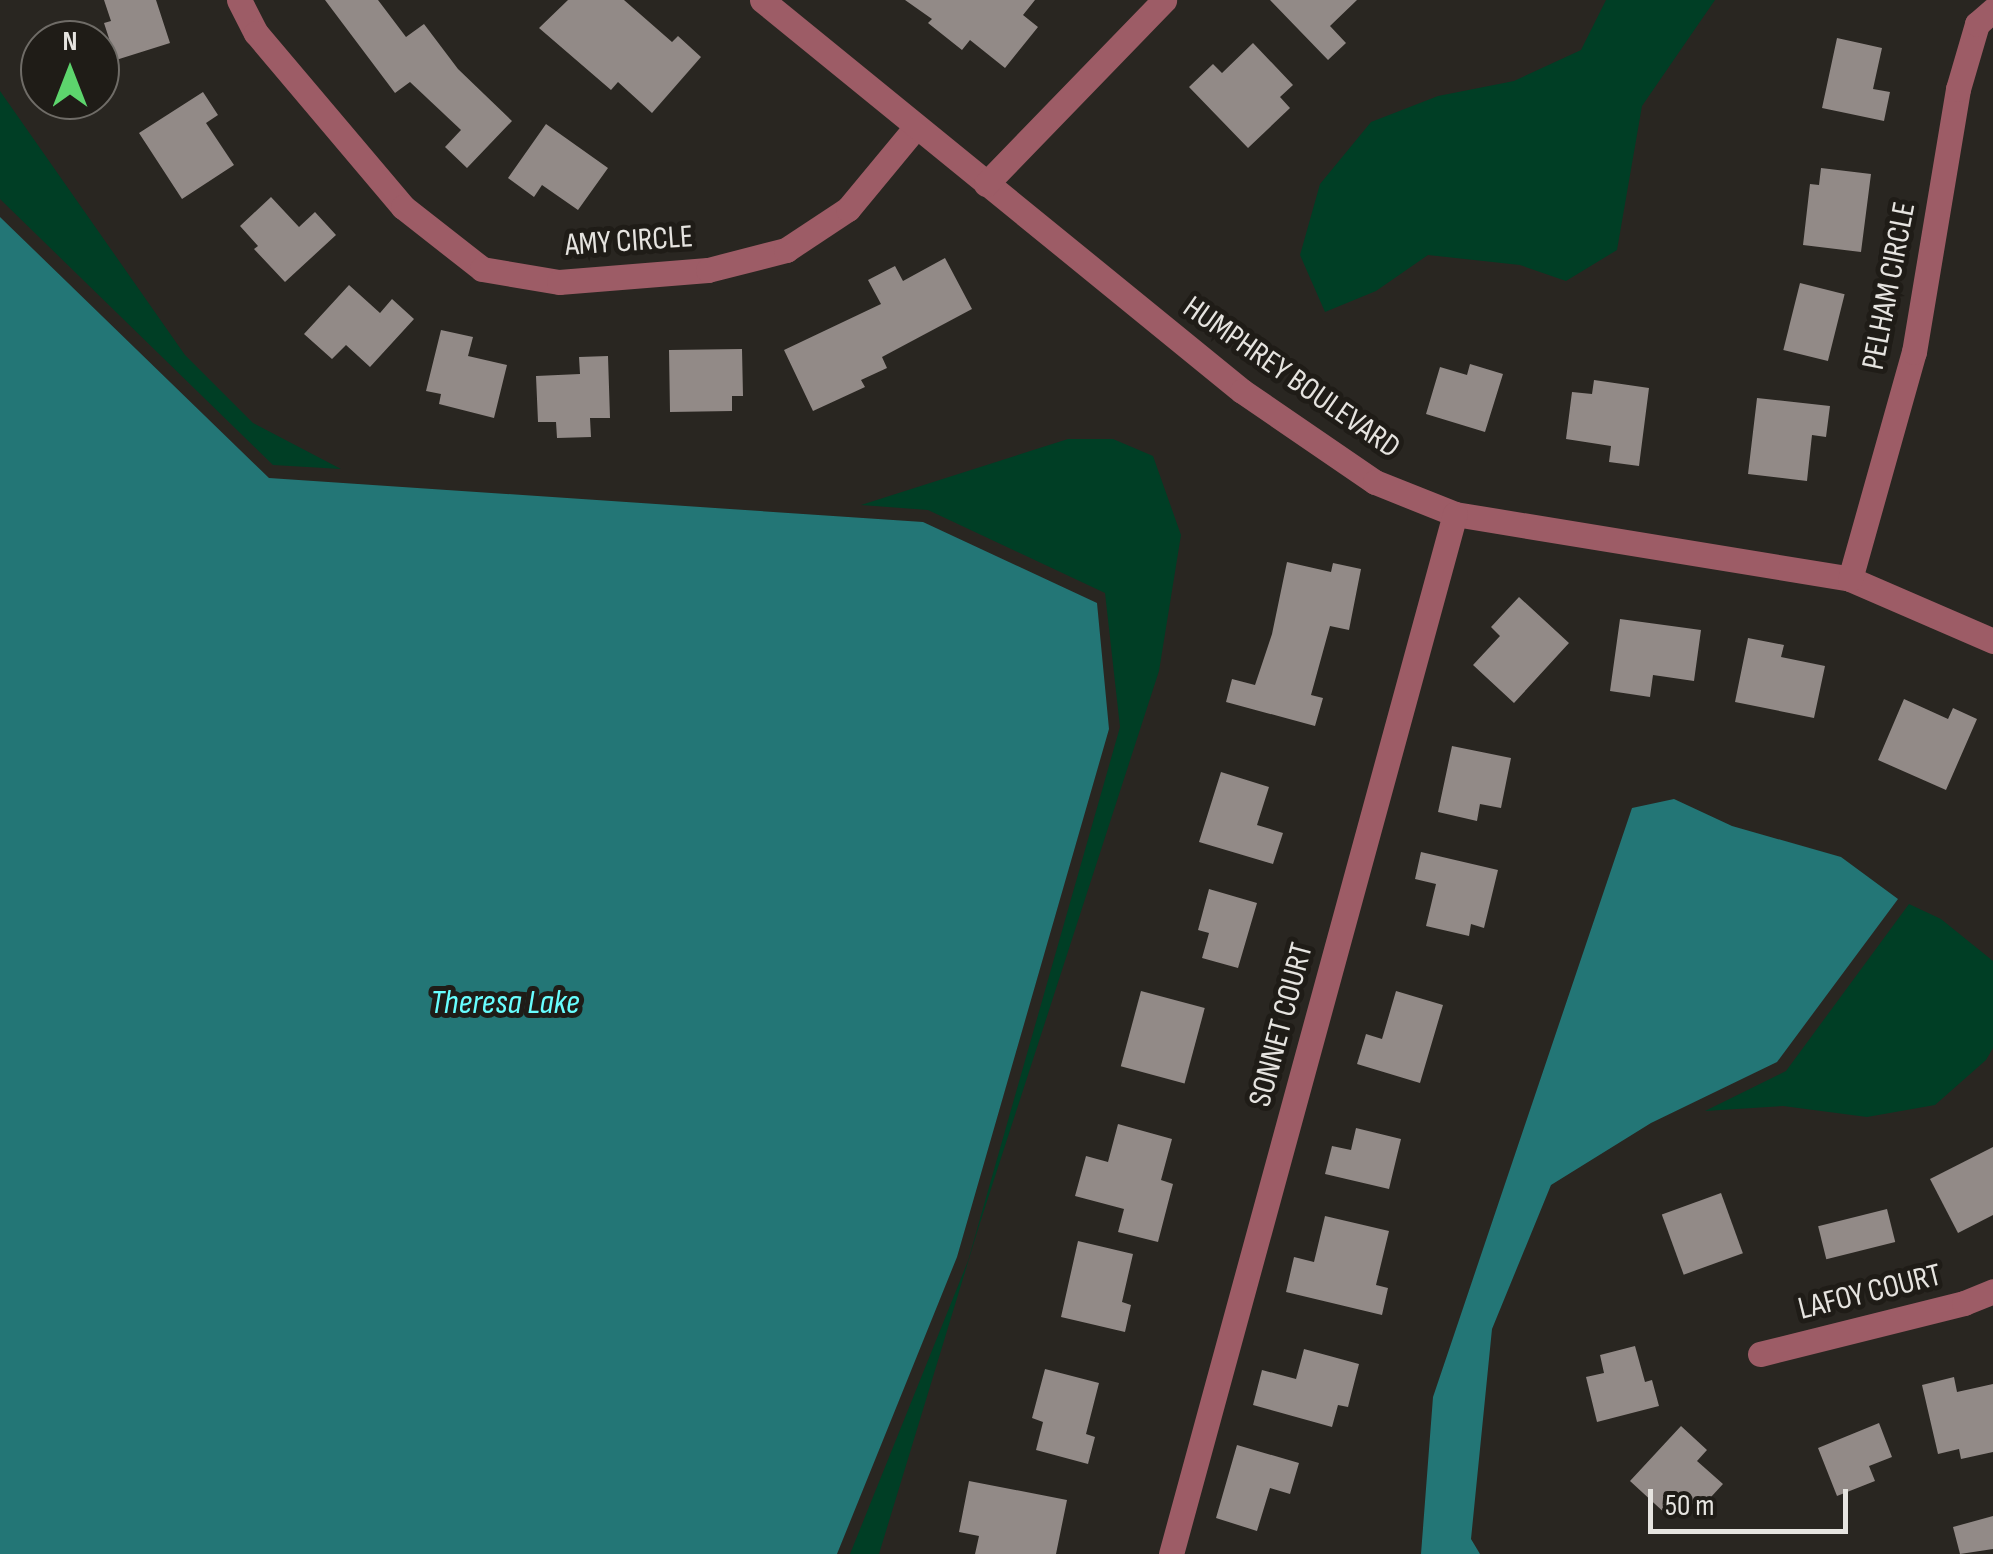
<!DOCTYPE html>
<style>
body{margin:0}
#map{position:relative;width:1993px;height:1554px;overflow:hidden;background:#292621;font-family:"Sofia Sans Condensed",sans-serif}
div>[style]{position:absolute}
.green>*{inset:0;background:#003e25}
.water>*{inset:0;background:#237676}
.building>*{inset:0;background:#928a87;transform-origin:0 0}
.minor>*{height:25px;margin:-12.5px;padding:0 12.5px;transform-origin:12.5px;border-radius:12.5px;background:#9d5c66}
span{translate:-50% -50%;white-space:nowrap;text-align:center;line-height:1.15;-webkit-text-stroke:10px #1f1c17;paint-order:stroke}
.street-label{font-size:32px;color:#e6e4e0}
.water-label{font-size:35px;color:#68feff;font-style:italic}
.north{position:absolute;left:20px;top:20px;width:100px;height:100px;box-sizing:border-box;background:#1f1c17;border:2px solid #6f6c67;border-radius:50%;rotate:0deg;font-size:28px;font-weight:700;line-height:40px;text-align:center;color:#e6e4e0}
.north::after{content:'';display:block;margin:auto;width:35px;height:45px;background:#5dd56d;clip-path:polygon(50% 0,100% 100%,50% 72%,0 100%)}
.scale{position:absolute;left:1648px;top:1489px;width:200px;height:45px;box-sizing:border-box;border:5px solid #e6e4e0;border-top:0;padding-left:12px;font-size:30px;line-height:35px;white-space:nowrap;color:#e6e4e0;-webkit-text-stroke:8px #1f1c17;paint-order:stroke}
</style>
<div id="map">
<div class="green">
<div style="clip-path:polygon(1606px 0,1715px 0,1642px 106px,1617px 250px,1566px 281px,1520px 265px,1428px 255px,1376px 291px,1325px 312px,1300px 255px,1320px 184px,1371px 122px,1438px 96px,1514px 81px,1581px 50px)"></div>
<div style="clip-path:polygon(0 91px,185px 355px,253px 423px,341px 469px,273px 465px,0 199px)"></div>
<div style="clip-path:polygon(1068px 439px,1113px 439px,1153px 456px,1181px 535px,1159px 671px,979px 1226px,879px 1554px,850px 1554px,968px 1261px,1120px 727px,1105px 593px,928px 510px,861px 505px)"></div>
<div style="clip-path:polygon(1909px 904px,1941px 919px,1993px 961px,1993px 1048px,1986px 1060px,1935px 1105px,1867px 1117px,1783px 1106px,1705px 1111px,1786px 1071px)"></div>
</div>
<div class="water">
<div style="clip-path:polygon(0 217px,269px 478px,923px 522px,1097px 603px,1109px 729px,957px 1257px,837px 1554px,0 1554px)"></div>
<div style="clip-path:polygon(1674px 799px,1732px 826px,1841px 857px,1898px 899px,1777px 1062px,1651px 1123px,1551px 1185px,1492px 1329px,1471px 1539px,1480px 1554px,1421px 1554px,1433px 1397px,1632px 808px)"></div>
</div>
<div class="building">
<div style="clip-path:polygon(104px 0,156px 0,170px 43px,116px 60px,104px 23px,111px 21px)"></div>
<div style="clip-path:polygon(325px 0,378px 0,406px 37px,424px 24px,458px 69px,512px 121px,467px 168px,445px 147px,461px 130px,410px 82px,395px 93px)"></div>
<div style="clip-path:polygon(568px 0,624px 0,672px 42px,678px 36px,701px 57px,652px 113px,618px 82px,611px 90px,539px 28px)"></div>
<div style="clip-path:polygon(905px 0,1035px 0,1023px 15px,1038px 27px,1005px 68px,970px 40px,962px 50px,928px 23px,932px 19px)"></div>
<div style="clip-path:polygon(1270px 0,1357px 0,1330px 26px,1346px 43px,1328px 60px)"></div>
<div style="clip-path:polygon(1837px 38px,1882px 48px,1873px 89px,1890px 92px,1884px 121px,1822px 108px)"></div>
<div style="clip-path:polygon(1253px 43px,1293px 85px,1280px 97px,1290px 108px,1248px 148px,1189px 87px,1213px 64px,1222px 73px)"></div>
<div style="clip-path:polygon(203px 92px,218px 115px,206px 123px,234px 165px,182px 199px,139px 133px)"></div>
<div style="clip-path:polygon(546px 124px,608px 168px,578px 210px,542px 185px,534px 197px,508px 178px)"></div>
<div style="clip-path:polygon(1821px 168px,1871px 174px,1861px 252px,1803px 245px,1810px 184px,1819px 185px)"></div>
<div style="clip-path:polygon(271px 197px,299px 227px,315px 212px,336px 235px,285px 282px,254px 249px,258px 246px,240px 226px)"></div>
<div style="clip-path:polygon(945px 258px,972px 309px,882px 357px,887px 368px,861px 380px,865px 387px,813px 411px,784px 350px,881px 304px,868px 280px,895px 266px,903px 281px)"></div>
<div style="left:1800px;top:283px;width:46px;height:69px;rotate:14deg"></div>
<div style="clip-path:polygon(349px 285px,380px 313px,392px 299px,414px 319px,370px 367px,346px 345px,332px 359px,304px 334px)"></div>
<div style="clip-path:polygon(441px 330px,473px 337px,468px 356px,507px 365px,494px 418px,439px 404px,441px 394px,426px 391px)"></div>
<div style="clip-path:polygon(742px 349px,743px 396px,732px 396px,732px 411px,670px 412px,669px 350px)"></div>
<div style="clip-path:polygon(608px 356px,610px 418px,590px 418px,591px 437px,557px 438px,556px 422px,538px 422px,536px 376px,580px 374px,579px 357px)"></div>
<div style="clip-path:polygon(1470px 364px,1503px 374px,1485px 432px,1426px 414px,1440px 367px,1467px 375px)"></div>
<div style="clip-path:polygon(1594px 380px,1649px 388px,1639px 466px,1609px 462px,1611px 446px,1566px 439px,1572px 392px,1592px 394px)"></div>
<div style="clip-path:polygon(1757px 398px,1830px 406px,1826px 437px,1812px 435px,1807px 481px,1748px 474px)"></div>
<div style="clip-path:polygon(1287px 562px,1331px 572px,1333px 563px,1361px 569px,1349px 630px,1330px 626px,1311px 695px,1323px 698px,1315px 726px,1226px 702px,1232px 679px,1255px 685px,1272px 634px)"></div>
<div style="clip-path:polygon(1519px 597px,1569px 643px,1514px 703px,1473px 665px,1500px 636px,1491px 627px)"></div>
<div style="clip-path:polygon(1620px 619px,1701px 630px,1694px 681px,1653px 675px,1650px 697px,1610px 691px)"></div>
<div style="clip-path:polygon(1748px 638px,1784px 645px,1781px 657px,1825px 666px,1814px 718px,1735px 702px)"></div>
<div style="clip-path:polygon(1904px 699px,1948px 719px,1953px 708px,1977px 719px,1946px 790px,1878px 760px)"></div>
<div style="clip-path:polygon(1452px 746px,1511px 758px,1501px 808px,1480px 804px,1477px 821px,1438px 812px)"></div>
<div style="clip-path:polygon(1221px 772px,1269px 787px,1257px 825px,1283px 833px,1273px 864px,1199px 842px)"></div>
<div style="clip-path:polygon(1421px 852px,1498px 870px,1484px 928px,1471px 924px,1469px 936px,1426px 926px,1436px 884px,1415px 879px)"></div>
<div style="clip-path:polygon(1209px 889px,1257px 903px,1238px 968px,1202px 958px,1209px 933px,1198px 930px)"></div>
<div style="left:1141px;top:991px;width:66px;height:78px;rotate:15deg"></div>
<div style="clip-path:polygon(1396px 991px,1443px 1005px,1420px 1083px,1357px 1064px,1366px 1034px,1382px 1039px)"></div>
<div style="clip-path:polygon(1118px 1124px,1172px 1139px,1161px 1180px,1173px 1184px,1158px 1242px,1118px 1232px,1124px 1209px,1075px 1196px,1086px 1156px,1108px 1162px)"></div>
<div style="clip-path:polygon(1356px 1128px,1401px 1139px,1389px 1189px,1325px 1174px,1332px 1146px,1351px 1150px)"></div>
<div style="clip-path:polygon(1993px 1147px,1993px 1215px,1958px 1233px,1930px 1179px)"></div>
<div style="left:1721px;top:1193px;width:64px;height:63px;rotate:70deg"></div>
<div style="left:1887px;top:1209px;width:34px;height:71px;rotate:76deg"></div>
<div style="clip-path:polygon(1325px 1216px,1389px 1231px,1376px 1285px,1388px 1288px,1382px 1315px,1286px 1292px,1294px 1257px,1314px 1262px)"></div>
<div style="clip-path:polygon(1078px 1241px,1133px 1254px,1122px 1302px,1131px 1305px,1125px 1332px,1061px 1317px)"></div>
<div style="clip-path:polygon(1635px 1346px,1645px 1382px,1652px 1380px,1659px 1406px,1597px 1422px,1586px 1377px,1604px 1373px,1600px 1355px)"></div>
<div style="clip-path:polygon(1304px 1349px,1359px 1364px,1348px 1407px,1338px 1405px,1332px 1427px,1253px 1405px,1262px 1370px,1296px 1379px)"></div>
<div style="clip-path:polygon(1045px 1369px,1099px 1383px,1086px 1434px,1095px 1437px,1088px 1464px,1036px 1450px,1043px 1422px,1032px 1418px)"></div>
<div style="clip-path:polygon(1954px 1377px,1957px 1392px,1993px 1384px,1993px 1452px,1961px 1459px,1959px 1449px,1938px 1454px,1922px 1385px)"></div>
<div style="clip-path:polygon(1879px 1423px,1892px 1457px,1869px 1466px,1875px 1481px,1837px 1496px,1818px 1448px)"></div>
<div style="clip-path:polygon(1681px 1426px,1707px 1450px,1697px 1461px,1723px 1484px,1699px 1510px,1685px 1497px,1668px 1516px,1630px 1481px)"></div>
<div style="clip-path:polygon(1237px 1445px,1299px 1463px,1290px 1494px,1270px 1488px,1257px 1531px,1216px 1518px)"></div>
<div style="clip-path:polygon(969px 1481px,1067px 1500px,1056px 1554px,975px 1554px,979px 1536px,959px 1532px)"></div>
<div style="clip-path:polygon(1993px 1516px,1993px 1549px,1960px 1554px,1953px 1527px)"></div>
</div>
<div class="minor">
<div style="left:239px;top:0;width:37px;rotate:63deg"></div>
<div style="left:256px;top:33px;width:228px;rotate:49.8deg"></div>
<div style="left:403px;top:207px;width:100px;rotate:38.1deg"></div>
<div style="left:482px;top:269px;width:78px;rotate:9.6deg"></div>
<div style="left:559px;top:282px;width:149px;rotate:-4.6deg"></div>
<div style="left:708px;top:270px;width:81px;rotate:-14.4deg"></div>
<div style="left:786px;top:250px;width:74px;rotate:-33.5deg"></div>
<div style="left:848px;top:209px;width:105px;rotate:-50.4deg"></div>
<div style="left:762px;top:0;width:619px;rotate:39.17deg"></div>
<div style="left:1242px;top:391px;width:161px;rotate:34.4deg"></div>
<div style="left:1375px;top:482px;width:86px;rotate:21.8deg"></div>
<div style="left:1455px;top:514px;width:400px;rotate:9.3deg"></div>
<div style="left:1850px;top:579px;width:156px;rotate:23.4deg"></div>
<div style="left:986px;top:184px;width:256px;rotate:-45.9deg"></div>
<div style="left:1850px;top:579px;width:236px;rotate:-74.3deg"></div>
<div style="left:1914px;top:352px;width:267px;rotate:-80.5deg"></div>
<div style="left:1958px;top:89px;width:68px;rotate:-73.7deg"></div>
<div style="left:1977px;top:24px;width:21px;rotate:-41deg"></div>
<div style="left:1760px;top:1354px;width:210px;rotate:-14deg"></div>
<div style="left:1964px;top:1303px;width:31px;rotate:-22deg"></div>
<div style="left:1171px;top:1554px;width:1078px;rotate:-74.73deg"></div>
</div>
<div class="street-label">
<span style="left:629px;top:242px;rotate:-4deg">AMY CIRCLE</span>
<span style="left:1890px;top:286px;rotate:-79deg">PELHAM CIRCLE</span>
<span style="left:1291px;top:378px;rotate:35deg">HUMPHREY BOULEVARD</span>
<span style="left:1282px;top:1025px;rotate:-75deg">SONNET COURT</span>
<span style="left:1870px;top:1293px;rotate:-14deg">LAFOY COURT</span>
</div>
<div class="water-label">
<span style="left:505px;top:1003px">Theresa Lake</span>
</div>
<div class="north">N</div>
<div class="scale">50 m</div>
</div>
